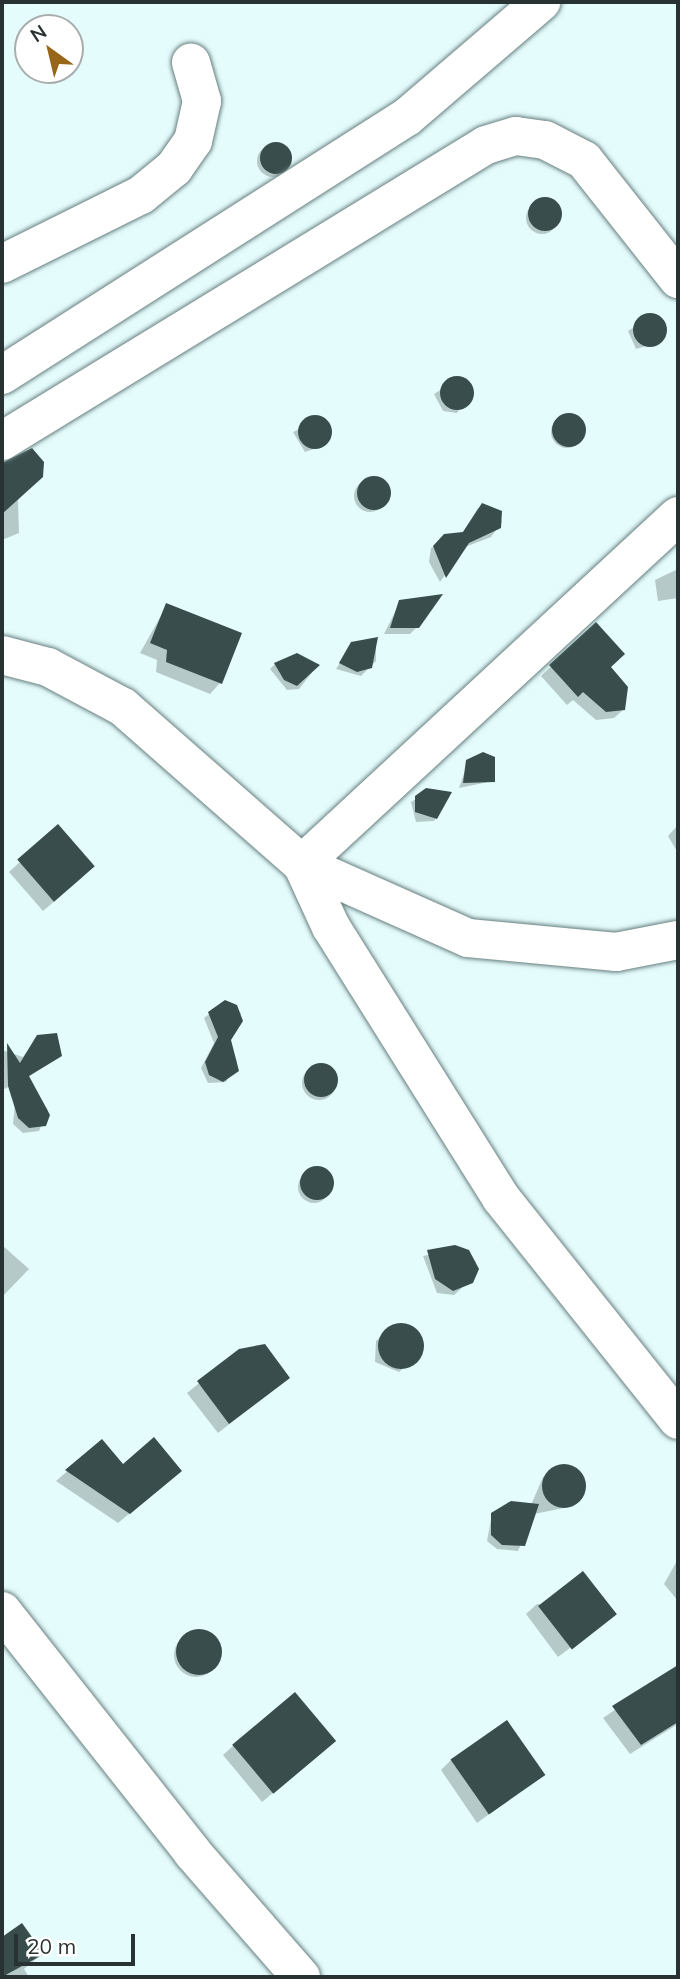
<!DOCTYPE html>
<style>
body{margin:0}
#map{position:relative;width:680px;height:1979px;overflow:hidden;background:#e4fcfc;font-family:Mulish,sans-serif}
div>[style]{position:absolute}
.shadow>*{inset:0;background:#0003}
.round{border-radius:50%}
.building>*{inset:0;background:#394d4d;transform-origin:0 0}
.roads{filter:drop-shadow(0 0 2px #697f7f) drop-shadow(0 0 2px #697f7f)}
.minor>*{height:38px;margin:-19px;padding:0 19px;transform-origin:19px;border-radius:19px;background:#fff}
span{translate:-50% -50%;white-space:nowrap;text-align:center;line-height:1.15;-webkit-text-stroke:7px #fff;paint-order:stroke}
.frame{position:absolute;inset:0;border:4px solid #293232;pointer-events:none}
.north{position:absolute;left:14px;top:14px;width:70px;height:70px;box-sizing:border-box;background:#fff;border:2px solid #a9adad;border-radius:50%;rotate:326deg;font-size:19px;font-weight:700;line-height:28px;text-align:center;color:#293232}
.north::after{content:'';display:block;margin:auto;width:24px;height:32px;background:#976618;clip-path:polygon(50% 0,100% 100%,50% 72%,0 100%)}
.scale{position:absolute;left:14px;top:1934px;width:121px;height:32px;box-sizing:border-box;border:4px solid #293232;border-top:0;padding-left:9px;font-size:21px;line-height:24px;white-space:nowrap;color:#293232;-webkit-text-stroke:5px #fff;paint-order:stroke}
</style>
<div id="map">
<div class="shadow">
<div class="round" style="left:257px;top:145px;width:32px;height:32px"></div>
<div class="round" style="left:526px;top:202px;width:32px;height:32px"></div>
<div style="clip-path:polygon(654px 315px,665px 328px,660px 342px,636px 349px,628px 331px)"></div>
<div style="clip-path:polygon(460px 378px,472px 390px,457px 413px,443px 411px,434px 394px)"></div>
<div class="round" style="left:551px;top:416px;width:32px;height:32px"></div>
<div style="clip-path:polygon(320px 419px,329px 435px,326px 445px,305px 452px,293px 432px)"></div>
<div style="clip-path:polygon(31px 451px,43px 470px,18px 500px,19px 533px,2px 540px,2px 464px)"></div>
<div class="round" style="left:354px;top:480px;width:32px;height:32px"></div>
<div style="clip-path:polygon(478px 508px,497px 509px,502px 522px,491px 537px,465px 547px,440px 582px,429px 562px,431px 548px,461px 535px)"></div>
<div style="clip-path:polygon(678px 569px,678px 598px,658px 601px,655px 580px)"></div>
<div style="clip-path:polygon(400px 602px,417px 627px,410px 634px,384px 634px)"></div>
<div style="clip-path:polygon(167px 605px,220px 683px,210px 694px,156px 672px,157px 660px,140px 653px)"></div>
<div style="clip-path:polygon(596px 624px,624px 709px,614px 718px,596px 720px,573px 700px,567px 705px,541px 676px)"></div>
<div style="clip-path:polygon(376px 639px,376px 661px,361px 676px,336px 669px,352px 644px)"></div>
<div style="clip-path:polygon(275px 664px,317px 666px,299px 689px,287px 690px,270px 669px)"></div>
<div style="clip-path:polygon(468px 762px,493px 781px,459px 788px)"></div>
<div style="clip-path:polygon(432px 789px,450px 793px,434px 821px,416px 822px,411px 802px)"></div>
<div style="clip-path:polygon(678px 825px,678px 853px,668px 836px)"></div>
<div style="clip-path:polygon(58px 827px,83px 877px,43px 911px,9px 872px)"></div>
<div style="clip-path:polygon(225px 1002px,241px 1013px,229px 1039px,237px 1062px,226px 1082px,208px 1083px,201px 1068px,214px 1043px,204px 1018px)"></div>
<div style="clip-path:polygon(38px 1036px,60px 1056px,28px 1077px,48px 1110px,39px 1131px,23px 1133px,13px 1124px,17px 1083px,2px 1090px,2px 1050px,23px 1057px)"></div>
<div class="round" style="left:302px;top:1066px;width:34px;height:34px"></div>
<div class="round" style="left:298px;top:1171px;width:32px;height:32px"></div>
<div style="clip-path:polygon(2px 1245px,29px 1269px,2px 1297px)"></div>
<div style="clip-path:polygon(462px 1248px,476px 1262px,475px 1276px,454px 1295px,437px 1293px,423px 1256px)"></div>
<div style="clip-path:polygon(392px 1326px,413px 1326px,420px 1353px,399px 1372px,375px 1362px,376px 1341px)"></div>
<div style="clip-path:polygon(240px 1350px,288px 1378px,218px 1433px,187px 1393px)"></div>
<div style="clip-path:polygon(102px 1441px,123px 1466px,169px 1481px,118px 1523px,56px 1481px)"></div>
<div style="clip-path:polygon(570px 1466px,580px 1474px,574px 1506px,534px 1514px,518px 1551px,497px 1549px,487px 1541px,492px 1514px,531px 1505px,543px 1477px)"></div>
<div style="clip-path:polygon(678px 1559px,678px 1601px,664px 1584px)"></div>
<div style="clip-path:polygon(537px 1604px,615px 1614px,558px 1657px,526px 1614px)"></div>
<div class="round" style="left:174px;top:1633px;width:44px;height:44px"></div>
<div style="clip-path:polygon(669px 1673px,678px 1673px,678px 1724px,630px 1754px,603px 1718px)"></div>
<div style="clip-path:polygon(234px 1745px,324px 1751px,262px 1802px,223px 1755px)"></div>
<div style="clip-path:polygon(451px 1760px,543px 1775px,477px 1823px,441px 1770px)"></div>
<div style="clip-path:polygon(22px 1925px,42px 1954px,24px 1969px,29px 1977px,2px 1977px,2px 1939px)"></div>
</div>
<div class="building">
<div class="round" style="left:260px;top:142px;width:32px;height:32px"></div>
<div class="round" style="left:528px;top:197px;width:34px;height:34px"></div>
<div class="round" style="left:633px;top:313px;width:34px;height:34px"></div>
<div class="round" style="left:440px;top:376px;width:34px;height:34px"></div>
<div class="round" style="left:552px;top:413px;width:34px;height:34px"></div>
<div class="round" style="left:298px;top:415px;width:34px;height:34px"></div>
<div style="clip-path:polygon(32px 448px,44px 462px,43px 477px,2px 514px,2px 463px)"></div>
<div class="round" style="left:357px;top:476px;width:34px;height:34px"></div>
<div style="clip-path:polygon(482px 503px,502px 511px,501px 528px,469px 543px,446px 578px,433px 546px,444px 534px,463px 532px)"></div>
<div style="clip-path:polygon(443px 594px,419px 628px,390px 628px,399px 600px)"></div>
<div style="clip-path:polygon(166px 603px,242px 633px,222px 684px,166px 662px,167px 650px,150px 643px)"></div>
<div style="clip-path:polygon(596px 622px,625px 654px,611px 667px,628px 687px,625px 710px,606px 712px,583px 692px,578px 697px,549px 665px)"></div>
<div style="clip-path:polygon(378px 637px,372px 668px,357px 672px,339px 663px,351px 642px)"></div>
<div style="clip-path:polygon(297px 653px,320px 665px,297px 686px,284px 680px,274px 663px)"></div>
<div style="clip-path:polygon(483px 752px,495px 757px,495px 782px,463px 783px,466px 760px)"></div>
<div style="clip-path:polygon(426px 788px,452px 792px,437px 819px,415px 812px,415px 796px)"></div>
<div style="left:58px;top:824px;width:56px;height:54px;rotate:49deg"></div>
<div style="clip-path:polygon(225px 1000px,237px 1005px,243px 1021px,231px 1040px,239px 1071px,223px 1082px,209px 1075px,205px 1062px,218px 1037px,208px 1012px)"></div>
<div style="clip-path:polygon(57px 1033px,62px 1056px,29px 1076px,50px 1115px,46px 1126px,29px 1128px,18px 1118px,8px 1086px,7px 1043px,20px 1063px,37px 1035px)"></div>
<div class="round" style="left:304px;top:1063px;width:34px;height:34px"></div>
<div class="round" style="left:300px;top:1166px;width:34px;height:34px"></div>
<div style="clip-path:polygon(455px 1245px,469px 1250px,479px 1269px,473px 1283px,453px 1291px,435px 1279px,427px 1250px)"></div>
<div class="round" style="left:378px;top:1323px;width:46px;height:46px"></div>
<div style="clip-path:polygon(265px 1344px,290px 1378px,229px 1424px,197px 1381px,239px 1349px)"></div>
<div style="clip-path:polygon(154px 1437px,182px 1471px,130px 1514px,65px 1470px,102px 1439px,123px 1464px)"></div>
<div class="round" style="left:542px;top:1464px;width:44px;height:44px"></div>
<div style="clip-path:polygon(511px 1501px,539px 1504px,525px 1546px,502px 1545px,491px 1535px,491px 1513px)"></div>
<div style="left:583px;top:1571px;width:55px;height:57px;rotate:52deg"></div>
<div class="round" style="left:176px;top:1629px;width:46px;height:46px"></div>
<div style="clip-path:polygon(678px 1665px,678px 1722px,641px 1745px,612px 1706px)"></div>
<div style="left:295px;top:1692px;width:64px;height:82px;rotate:50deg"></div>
<div style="left:507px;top:1720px;width:67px;height:69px;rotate:55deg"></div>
<div style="clip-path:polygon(22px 1923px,44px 1954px,2px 1977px,2px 1937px)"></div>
</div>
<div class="roads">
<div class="minor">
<div style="left:2px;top:264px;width:155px;rotate:-26.4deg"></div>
<div style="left:141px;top:195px;width:43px;rotate:-39.3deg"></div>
<div style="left:174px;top:168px;width:33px;rotate:-55deg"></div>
<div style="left:193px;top:141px;width:41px;rotate:-77.3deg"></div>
<div style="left:202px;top:101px;width:40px;rotate:-106deg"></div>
<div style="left:2px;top:375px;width:480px;rotate:-32.5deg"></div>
<div style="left:407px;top:117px;width:177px;rotate:-40.6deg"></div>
<div style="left:2px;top:441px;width:567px;rotate:-31.45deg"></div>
<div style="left:486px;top:145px;width:31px;rotate:-17deg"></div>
<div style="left:516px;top:136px;width:29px;rotate:8deg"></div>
<div style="left:545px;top:140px;width:44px;rotate:27.1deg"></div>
<div style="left:584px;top:160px;width:152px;rotate:51.7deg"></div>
<div style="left:678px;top:516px;width:512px;rotate:137.21deg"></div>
<div style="left:302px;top:864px;width:182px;rotate:24deg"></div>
<div style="left:468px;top:938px;width:149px;rotate:5.4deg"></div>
<div style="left:616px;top:952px;width:63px;rotate:-11deg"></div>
<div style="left:2px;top:655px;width:48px;rotate:14.6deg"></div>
<div style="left:48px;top:667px;width:85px;rotate:28.1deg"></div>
<div style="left:123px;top:707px;width:238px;rotate:41.3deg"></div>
<div style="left:302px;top:864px;width:69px;rotate:65.3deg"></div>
<div style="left:331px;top:927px;width:320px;rotate:57.9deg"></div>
<div style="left:501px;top:1198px;width:284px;rotate:51.4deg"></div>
<div style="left:2px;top:1611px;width:307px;rotate:51.7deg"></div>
<div style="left:192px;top:1852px;width:166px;rotate:48.9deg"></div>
</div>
</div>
<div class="frame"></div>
<div class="north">N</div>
<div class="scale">20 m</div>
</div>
